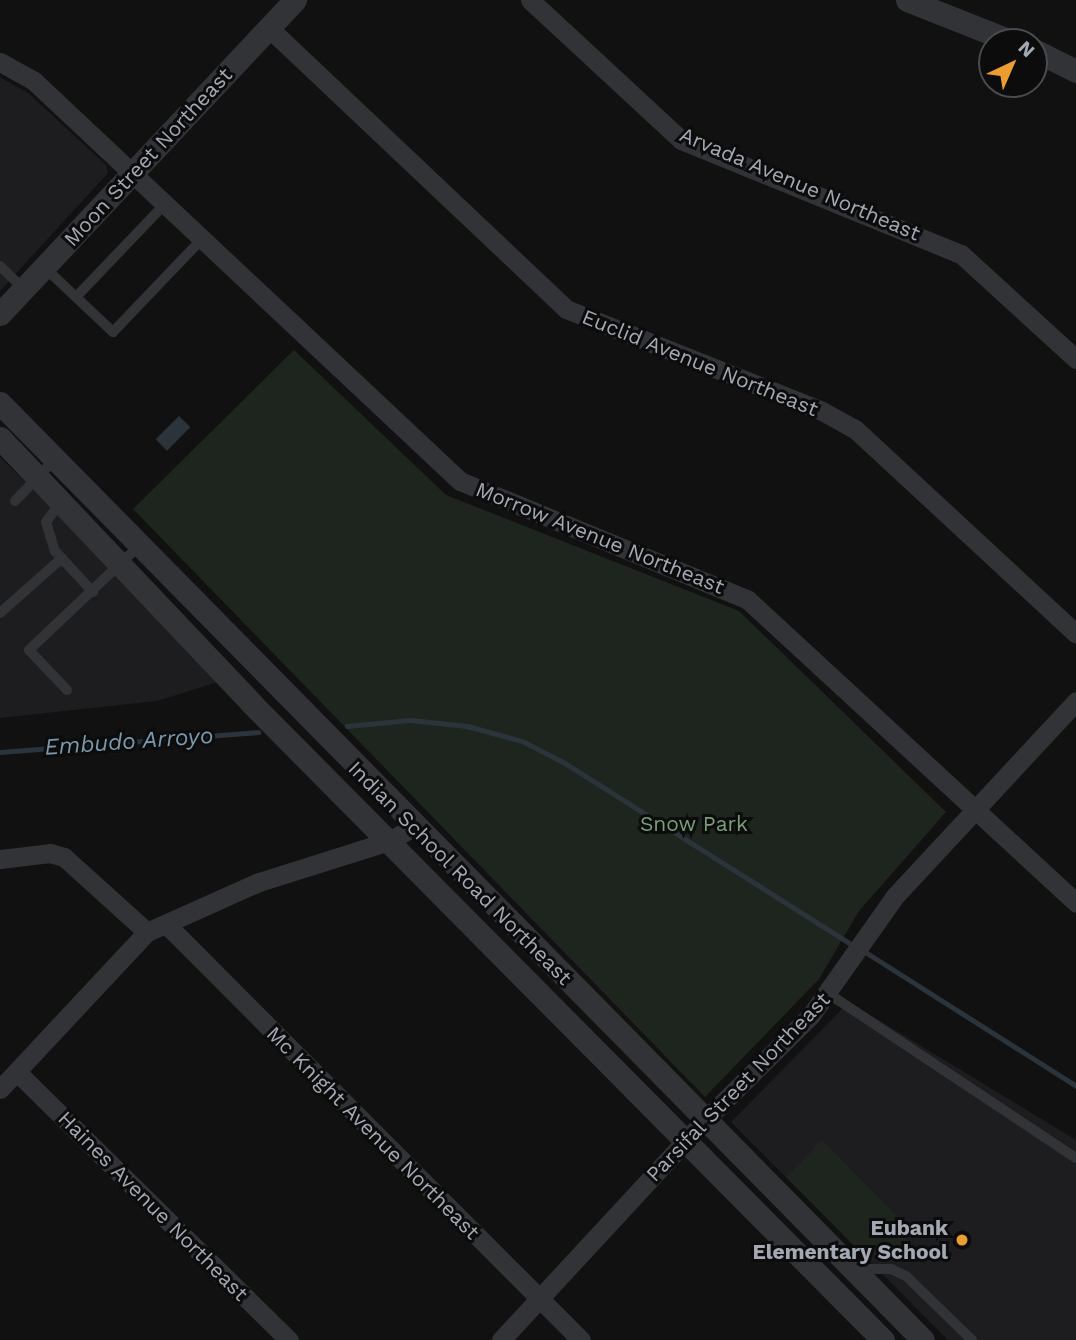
<!DOCTYPE html>
<style>
body{margin:0}
#map{position:relative;width:1076px;height:1340px;overflow:hidden;background:#111112;font-family:"Work Sans",sans-serif}
div>[style]{position:absolute}
.built>*{inset:0;background:#1d1d1f}
.green>*{inset:0;background:#1d251e}
.water>*{inset:0;background:#2b343a;transform-origin:0 0}
.stream>*{height:5px;margin:-2.5px;padding:0 2.5px;transform-origin:2.5px;border-radius:2.5px;background:#2b343a}
.service>*{height:10px;margin:-5px;padding:0 5px;transform-origin:5px;border-radius:5px;background:#323337}
.minor>*{height:19px;margin:-9.5px;padding:0 9.5px;transform-origin:9.5px;border-radius:9.5px;background:#323337}
.tertiary>*{height:23px;margin:-11.5px;padding:0 11.5px;transform-origin:11.5px;border-radius:11.5px;background:#323337}
.dots>*{width:19px;height:19px;translate:-50% -50%;box-sizing:border-box;border:4px solid #0c0c0d;border-radius:50%}
span{translate:-50% -50%;white-space:nowrap;text-align:center;line-height:1.15;-webkit-text-stroke:6px #0c0c0d;paint-order:stroke}
.street-label{font-size:21px;color:#a2a9b3}
.park-label{font-size:21px;color:#7a9d7a}
.poi-label{font-size:21px;color:#a2a9b3;font-weight:700}
.right{translate:-100% -50%;text-align:right}
.water-label{font-size:23px;color:#7a99ad;font-style:italic}
.north{position:absolute;left:978px;top:28px;width:70px;height:70px;box-sizing:border-box;background:#0c0c0d;border:2px solid #484b4f;border-radius:50%;rotate:44deg;font-size:19px;font-weight:700;line-height:28px;text-align:center;color:#a2a9b3}
.north::after{content:'';display:block;margin:auto;width:24px;height:32px;background:#ec9d2f;clip-path:polygon(50% 0,100% 100%,50% 72%,0 100%)}
</style>
<div id="map">
<div class="built">
<div style="clip-path:polygon(0 77px,28px 93px,106px 165px,108px 173px,0 291px)"></div>
<div style="clip-path:polygon(0 457px,99px 556px,218px 682px,157px 701px,0 718px)"></div>
<div style="clip-path:polygon(849px 1002px,1076px 1140px,1076px 1340px,948px 1340px,731px 1122px)"></div>
</div>
<div class="green">
<div style="clip-path:polygon(294px 350px,446px 495px,739px 611px,946px 812px,859px 911px,819px 979px,705px 1097px,133px 509px)"></div>
<div style="clip-path:polygon(822px 1140px,897px 1216px,890px 1223px,908px 1241px,892px 1259px,862px 1254px,786px 1177px)"></div>
</div>
<div class="water">
<div style="left:179px;top:416px;width:16px;height:33px;rotate:45deg"></div>
</div>
<div class="stream">
<div style="left:347px;top:726px;width:63px;rotate:-5.4deg"></div>
<div style="left:410px;top:720px;width:57px;rotate:6deg"></div>
<div style="left:467px;top:726px;width:57px;rotate:15.3deg"></div>
<div style="left:522px;top:741px;width:46px;rotate:27.1deg"></div>
<div style="left:563px;top:762px;width:343px;rotate:32.3deg"></div>
<div style="left:0;top:752px;width:259px;rotate:-4.4deg"></div>
<div style="left:862px;top:950px;width:254px;rotate:32.4deg"></div>
</div>
<div class="service">
<div style="left:0;top:266px;width:32px;rotate:44deg"></div>
<div style="left:44px;top:267px;width:95px;rotate:43.3deg"></div>
<div style="left:113px;top:332px;width:129px;rotate:-46.3deg"></div>
<div style="left:76px;top:297px;width:129px;rotate:-46.3deg"></div>
<div style="left:15px;top:501px;width:59px;rotate:-46.4deg"></div>
<div style="left:61px;top:502px;width:25px;rotate:127deg"></div>
<div style="left:46px;top:522px;width:30px;rotate:73deg"></div>
<div style="left:55px;top:551px;width:56px;rotate:47.2deg"></div>
<div style="left:0;top:613px;width:83px;rotate:-41.6deg"></div>
<div style="left:67px;top:690px;width:55px;rotate:-133.5deg"></div>
<div style="left:29px;top:650px;width:154px;rotate:-43.4deg"></div>
<div style="left:829px;top:994px;width:296px;rotate:33.6deg"></div>
<div style="left:856px;top:1269px;width:35px"></div>
<div style="left:891px;top:1269px;width:17px;rotate:25deg"></div>
<div style="left:906px;top:1276px;width:92px;rotate:44.1deg"></div>
</div>
<div class="minor">
<div style="left:530px;top:0;width:206px;rotate:42.8deg"></div>
<div style="left:681px;top:140px;width:302px;rotate:22.2deg"></div>
<div style="left:961px;top:254px;width:156px;rotate:42.4deg"></div>
<div style="left:269px;top:28px;width:409px;rotate:43.4deg"></div>
<div style="left:566px;top:309px;width:276px;rotate:21.7deg"></div>
<div style="left:822px;top:411px;width:38px;rotate:29deg"></div>
<div style="left:855px;top:429px;width:301px;rotate:42.8deg"></div>
<div style="left:0;top:62px;width:39px;rotate:29deg"></div>
<div style="left:34px;top:81px;width:584px;rotate:43.2deg"></div>
<div style="left:460px;top:481px;width:310px;rotate:22.4deg"></div>
<div style="left:747px;top:599px;width:448px;rotate:42.7deg"></div>
<div style="left:0;top:859px;width:50px;rotate:-6.8deg"></div>
<div style="left:50px;top:853px;width:15px;rotate:16deg"></div>
<div style="left:64px;top:857px;width:112px;rotate:42.1deg"></div>
<div style="left:167px;top:925px;width:586px;rotate:45.07deg"></div>
<div style="left:17px;top:1072px;width:382px;rotate:44.6deg"></div>
<div style="left:0;top:1089px;width:215px;rotate:-46.9deg"></div>
<div style="left:147px;top:932px;width:123px;rotate:-24.1deg"></div>
<div style="left:259px;top:882px;width:136px;rotate:-17.5deg"></div>
<div style="left:389px;top:841px;width:28px;rotate:-30deg"></div>
<div style="left:501px;top:1340px;width:300px;rotate:-47.2deg"></div>
<div style="left:705px;top:1120px;width:149px;rotate:-44.7deg"></div>
<div style="left:811px;top:1015px;width:146px;rotate:-54.8deg"></div>
<div style="left:895px;top:896px;width:266px;rotate:-47.1deg"></div>
</div>
<div class="tertiary">
<div style="left:907px;top:0;width:114px;rotate:21.6deg"></div>
<div style="left:1034px;top:50px;width:47px;rotate:26.6deg"></div>
<div style="left:0;top:314px;width:431px;rotate:-46.8deg"></div>
<div style="left:0;top:403px;width:1315px;rotate:45.43deg"></div>
<div style="left:0;top:438px;width:366px;rotate:46.5deg"></div>
<div style="left:252px;top:704px;width:896px;rotate:45.23deg"></div>
</div>
<div class="dots">
<div style="left:962px;top:1240px;background:#ec9d2f"></div>
</div>
<div class="street-label">
<span style="left:148px;top:157px;rotate:-47deg">Moon Street Northeast</span>
<span style="left:800px;top:184px;rotate:23deg">Arvada Avenue Northeast</span>
<span style="left:700px;top:363px;rotate:22deg">Euclid Avenue Northeast</span>
<span style="left:600px;top:538px;rotate:22deg">Morrow Avenue Northeast</span>
<span style="left:460px;top:873px;rotate:45deg">Indian School Road Northeast</span>
<span style="left:738px;top:1087px;rotate:-46deg">Parsifal Street Northeast</span>
<span style="left:373px;top:1133px;rotate:45deg">Mc Knight Avenue Northeast</span>
<span style="left:153px;top:1206px;rotate:45deg">Haines Avenue Northeast</span>
</div>
<div class="park-label">
<span style="left:694px;top:824px">Snow Park</span>
</div>
<div class="poi-label">
<span class="right" style="left:948px;top:1240px">Eubank<br>Elementary School</span>
</div>
<div class="water-label">
<span style="left:129px;top:742px;rotate:-4deg">Embudo Arroyo</span>
</div>
<div class="north">N</div>
</div>
